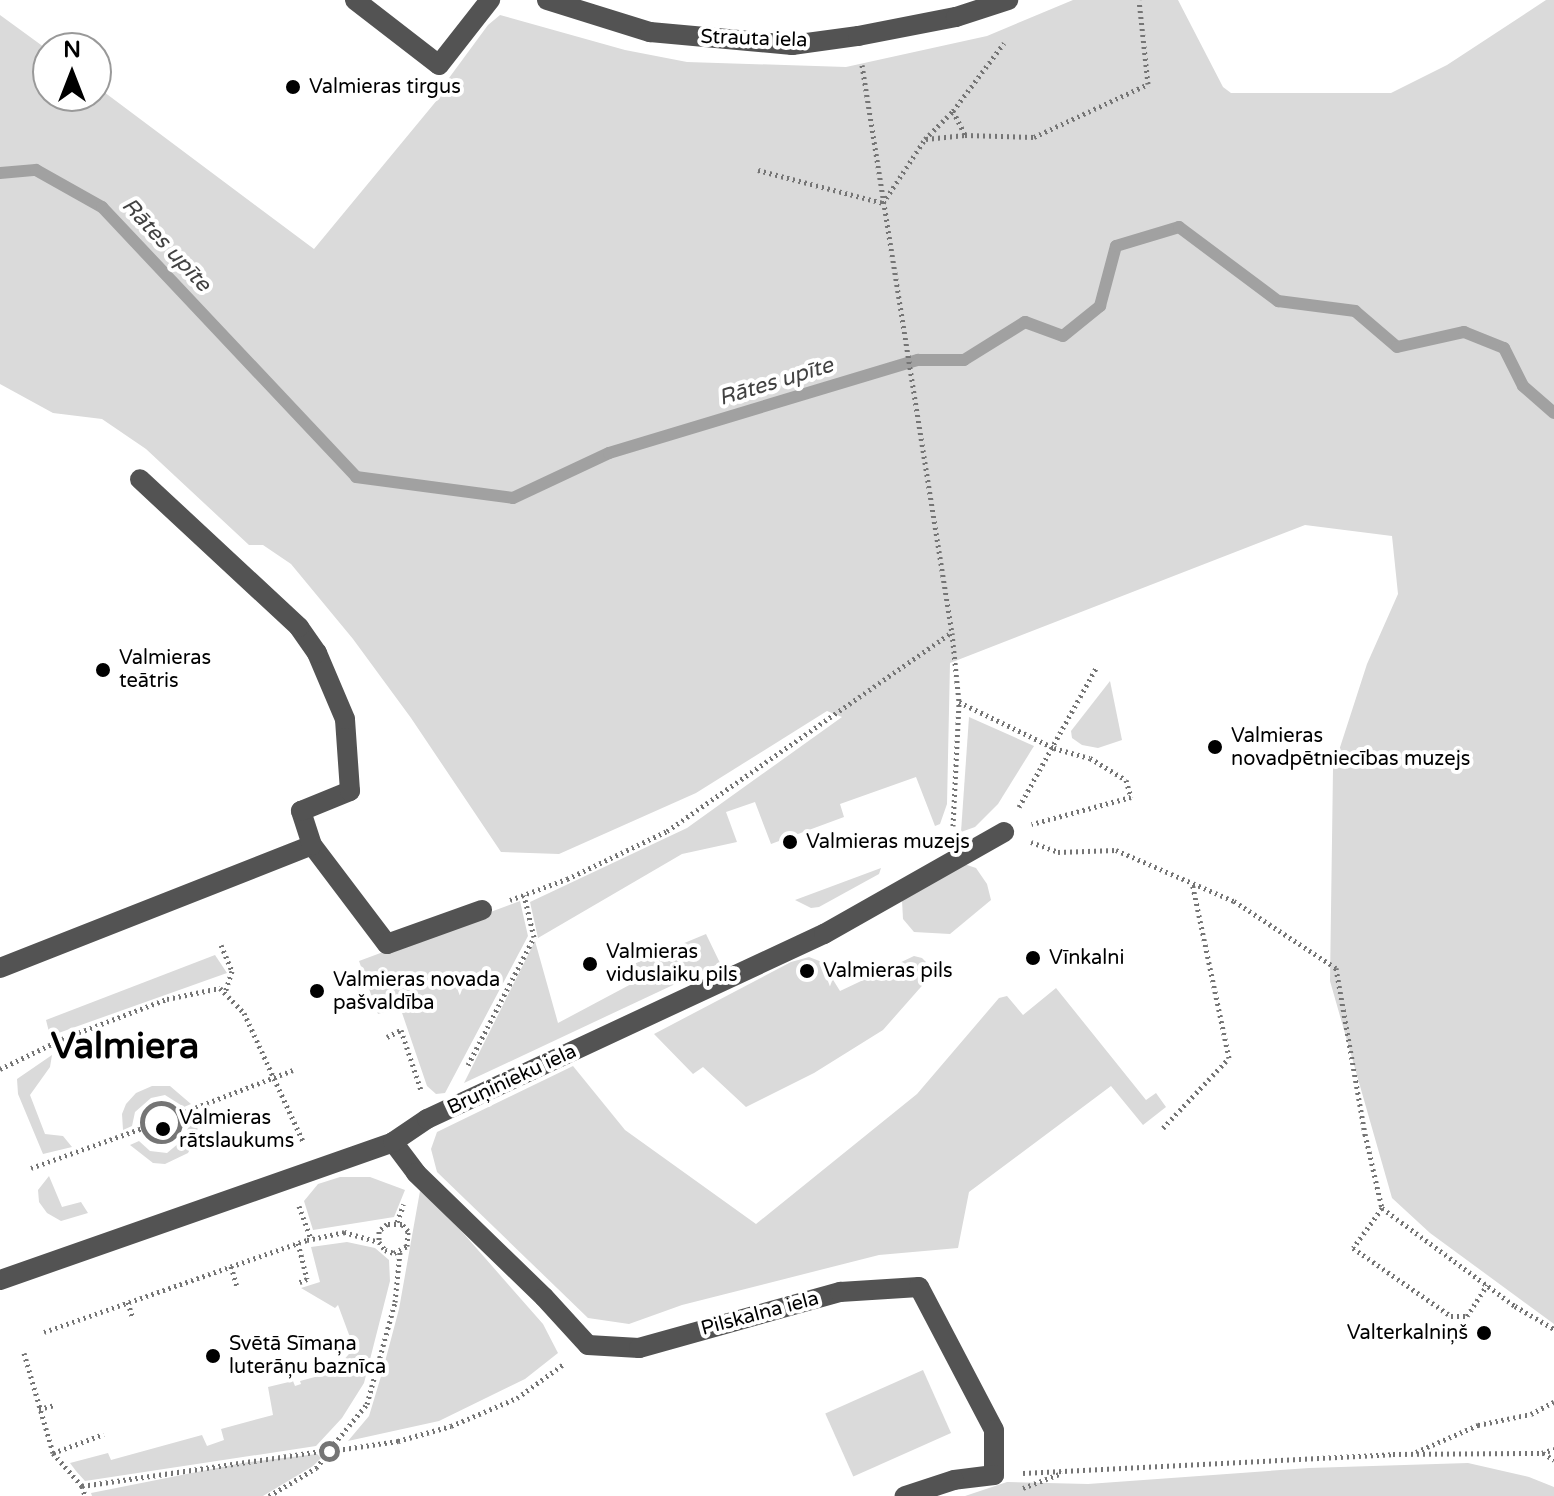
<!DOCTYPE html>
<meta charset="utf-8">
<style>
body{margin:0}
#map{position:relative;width:1554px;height:1496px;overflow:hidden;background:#fff;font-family:"Varela Round",sans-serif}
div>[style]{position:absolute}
.green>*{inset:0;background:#dadada;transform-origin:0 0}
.stream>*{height:12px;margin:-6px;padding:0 6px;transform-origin:6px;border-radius:6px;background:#a1a1a1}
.path>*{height:5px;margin-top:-2.5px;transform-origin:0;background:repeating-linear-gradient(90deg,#757575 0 2px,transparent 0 6px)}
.path>.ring{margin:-2.5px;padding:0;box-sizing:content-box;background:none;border:5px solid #757575;border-radius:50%}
.minor>*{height:20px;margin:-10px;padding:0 10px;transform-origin:10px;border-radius:10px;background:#535353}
.dots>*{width:22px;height:22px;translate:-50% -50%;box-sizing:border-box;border:4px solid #fff;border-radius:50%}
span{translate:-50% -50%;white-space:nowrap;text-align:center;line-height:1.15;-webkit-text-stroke:8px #fff;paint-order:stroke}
.street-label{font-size:20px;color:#000}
.poi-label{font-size:20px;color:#000}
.left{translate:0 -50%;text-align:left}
.right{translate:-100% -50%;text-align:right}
.water-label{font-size:22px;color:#424242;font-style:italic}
.town-label{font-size:36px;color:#000;font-weight:700}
.north{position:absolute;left:32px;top:32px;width:80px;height:80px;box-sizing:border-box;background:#fff;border:2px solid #999;border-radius:50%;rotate:0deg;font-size:22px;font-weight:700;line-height:32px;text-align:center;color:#000}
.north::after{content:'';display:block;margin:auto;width:28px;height:36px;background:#000;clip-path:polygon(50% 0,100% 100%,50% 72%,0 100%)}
</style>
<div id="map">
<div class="green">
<div style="clip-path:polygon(1073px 0,1178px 0,1223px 87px,1231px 93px,1391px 93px,1447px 65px,1546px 0,1554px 0,1554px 1324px,1430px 1233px,1392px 1198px,1330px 981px,1333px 769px,1367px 664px,1398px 594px,1392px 536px,1305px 525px,950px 663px,947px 804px,940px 824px,935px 826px,916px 777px,840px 804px,844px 817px,771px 844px,755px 802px,726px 812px,737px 842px,682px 854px,538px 938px,530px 902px,687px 828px,842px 717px,827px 711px,696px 793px,559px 854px,501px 852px,411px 718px,353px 639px,291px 564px,263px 545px,249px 545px,146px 449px,102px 419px,53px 413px,0 384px,0 15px,48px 50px,48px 96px,96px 96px,96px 86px,314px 249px,447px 88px,449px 78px,488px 25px,500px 15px,625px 50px,687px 62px,846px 67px,987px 36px)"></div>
<div style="clip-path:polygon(1110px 681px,1122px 740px,1098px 748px,1082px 745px,1072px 738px,1071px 731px)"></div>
<div style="clip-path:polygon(969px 717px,1034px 746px,998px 804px,975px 827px,961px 832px)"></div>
<div style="clip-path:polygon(964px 864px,976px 868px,987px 884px,991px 900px,950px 934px,914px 932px,903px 919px,902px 900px)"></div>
<div style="clip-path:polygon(881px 868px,879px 874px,819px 907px,811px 908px,795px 900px)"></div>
<div style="clip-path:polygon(520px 901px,528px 936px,445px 1093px,436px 1094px,427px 1086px,400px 1007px,378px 1014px,359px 961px)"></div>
<div style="clip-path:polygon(706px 934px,720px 963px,464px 1083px,535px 941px,558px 1023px,635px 982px,629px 966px)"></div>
<div style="clip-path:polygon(215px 955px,227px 973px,50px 1036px,46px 1020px)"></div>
<div style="clip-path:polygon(914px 956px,922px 958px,935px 971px,883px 1030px,814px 1073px,746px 1107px,703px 1067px,693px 1074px,654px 1034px,791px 962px,809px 957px,822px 962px,840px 991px)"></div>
<div style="clip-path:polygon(1056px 988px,1146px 1100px,1156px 1093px,1166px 1107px,1143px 1125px,1111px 1086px,969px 1192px,958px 1248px,879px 1255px,682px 1305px,629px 1324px,588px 1318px,437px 1172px,431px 1149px,437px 1132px,573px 1066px,625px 1130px,756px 1224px,917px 1094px,999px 998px,1007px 996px,1023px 1015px)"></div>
<div style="clip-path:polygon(52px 1055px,50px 1067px,30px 1095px,45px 1134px,63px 1136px,72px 1147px,43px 1154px,18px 1094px,17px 1079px)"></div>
<div style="clip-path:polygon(152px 1086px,170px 1086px,191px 1104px,184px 1107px,165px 1095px,151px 1098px,135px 1112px,132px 1126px,123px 1130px,122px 1114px,126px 1104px,136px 1093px)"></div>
<div style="clip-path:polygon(198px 1119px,197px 1136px,188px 1153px,165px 1164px,153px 1163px,130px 1145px,139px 1141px,150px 1151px,167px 1153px,185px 1138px,189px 1121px)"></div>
<div style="clip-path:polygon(49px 1176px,62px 1207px,81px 1202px,88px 1213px,61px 1221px,47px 1213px,39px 1202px,38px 1190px)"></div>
<div style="clip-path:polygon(340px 1177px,370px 1177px,405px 1190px,394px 1217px,313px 1230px,304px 1201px,318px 1184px)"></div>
<div style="clip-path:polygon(420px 1191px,449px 1217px,543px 1324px,558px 1353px,525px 1379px,439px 1421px,348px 1441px,369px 1416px,382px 1373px,399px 1309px)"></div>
<div style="clip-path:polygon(347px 1242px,375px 1248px,389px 1260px,390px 1281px,364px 1383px,342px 1418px,316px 1446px,85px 1481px,76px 1471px,70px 1463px,108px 1453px,111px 1460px,202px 1435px,207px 1446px,224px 1440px,221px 1429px,273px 1415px,268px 1387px,293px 1381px,295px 1386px,301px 1384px,300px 1381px,326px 1374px,329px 1377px,355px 1347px,355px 1341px,351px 1340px,338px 1305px,335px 1308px,301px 1288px,320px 1282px,311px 1247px)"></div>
<div style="left:923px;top:1370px;width:69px;height:107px;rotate:66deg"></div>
<div style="clip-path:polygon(317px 1454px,321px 1458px,313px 1466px,263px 1496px,92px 1496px,91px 1493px,242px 1463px)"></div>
<div style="clip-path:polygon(1468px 1463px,1529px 1477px,1554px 1487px,1554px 1496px,965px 1496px,1007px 1482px,1088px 1484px,1309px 1468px)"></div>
</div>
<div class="stream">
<div style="left:0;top:173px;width:36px;rotate:-5deg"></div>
<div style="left:36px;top:170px;width:76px;rotate:29.3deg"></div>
<div style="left:102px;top:207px;width:371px;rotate:46.7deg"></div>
<div style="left:356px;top:477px;width:158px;rotate:7.6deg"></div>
<div style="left:513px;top:498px;width:106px;rotate:-25.1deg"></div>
<div style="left:609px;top:453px;width:323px;rotate:-16.8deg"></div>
<div style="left:918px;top:360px;width:46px"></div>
<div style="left:964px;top:360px;width:72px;rotate:-31.9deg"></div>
<div style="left:1025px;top:322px;width:40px;rotate:20.2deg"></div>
<div style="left:1063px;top:336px;width:48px;rotate:-39deg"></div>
<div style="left:1100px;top:306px;width:62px;rotate:-75.1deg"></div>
<div style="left:1116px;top:246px;width:66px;rotate:-16.8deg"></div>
<div style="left:1179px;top:227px;width:124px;rotate:36.8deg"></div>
<div style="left:1278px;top:301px;width:78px;rotate:7.4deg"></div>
<div style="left:1355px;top:311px;width:55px;rotate:40.6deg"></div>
<div style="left:1397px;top:347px;width:69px;rotate:-12.6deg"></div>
<div style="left:1464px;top:332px;width:43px;rotate:21.8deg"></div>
<div style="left:1504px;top:348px;width:42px;rotate:63.4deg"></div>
<div style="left:1523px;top:386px;width:41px;rotate:41.1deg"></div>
</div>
<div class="path">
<div style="left:862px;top:65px;width:575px;rotate:81deg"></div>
<div style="left:952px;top:633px;width:69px;rotate:84.2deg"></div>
<div style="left:953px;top:111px;width:27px;rotate:63deg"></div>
<div style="left:926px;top:139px;width:39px;rotate:-6deg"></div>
<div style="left:965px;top:135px;width:69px;rotate:1.7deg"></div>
<div style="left:1034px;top:137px;width:126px;rotate:-24.9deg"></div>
<div style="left:1148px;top:84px;width:84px;rotate:-96.1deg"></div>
<div style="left:758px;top:170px;width:129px;rotate:14.8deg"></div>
<div style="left:883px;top:203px;width:77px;rotate:-56.7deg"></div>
<div style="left:925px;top:139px;width:40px;rotate:-45deg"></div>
<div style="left:953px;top:111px;width:85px;rotate:-53.1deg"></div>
<div style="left:1019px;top:807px;width:159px;rotate:-61deg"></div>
<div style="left:953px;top:826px;width:124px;rotate:-87.2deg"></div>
<div style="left:959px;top:702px;width:106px;rotate:25.8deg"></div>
<div style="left:1054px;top:748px;width:37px;rotate:16deg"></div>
<div style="left:1090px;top:758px;width:42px;rotate:31.4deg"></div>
<div style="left:1126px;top:780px;width:18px;rotate:74deg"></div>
<div style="left:1131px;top:797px;width:103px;rotate:164.7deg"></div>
<div style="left:1031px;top:842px;width:29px;rotate:20deg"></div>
<div style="left:1058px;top:852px;width:58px;rotate:-2deg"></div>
<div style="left:1116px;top:850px;width:129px;rotate:23.4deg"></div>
<div style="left:1234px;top:901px;width:122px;rotate:33.3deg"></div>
<div style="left:1336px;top:968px;width:169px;rotate:80.1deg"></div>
<div style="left:1365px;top:1134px;width:76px;rotate:77.1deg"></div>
<div style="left:1382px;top:1208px;width:165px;rotate:36.4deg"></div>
<div style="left:1515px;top:1306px;width:45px;rotate:30.5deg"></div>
<div style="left:510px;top:900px;width:61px;rotate:-20.2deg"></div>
<div style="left:567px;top:879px;width:111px;rotate:-25.6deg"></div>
<div style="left:667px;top:831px;width:346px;rotate:-34.9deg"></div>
<div style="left:221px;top:945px;width:28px;rotate:67deg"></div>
<div style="left:232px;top:971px;width:22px;rotate:108deg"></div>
<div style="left:387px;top:1037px;width:16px;rotate:-27deg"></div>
<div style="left:401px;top:1030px;width:63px;rotate:71.6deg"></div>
<div style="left:468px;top:1065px;width:144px;rotate:-62.7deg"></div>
<div style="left:534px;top:937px;width:43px;rotate:-103.4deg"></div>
<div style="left:0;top:1069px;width:69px;rotate:-25.8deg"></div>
<div style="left:62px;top:1039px;width:112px;rotate:-20.9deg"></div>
<div style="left:167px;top:999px;width:54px;rotate:-11.7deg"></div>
<div style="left:220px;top:988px;width:35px;rotate:46deg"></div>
<div style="left:244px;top:1013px;width:141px;rotate:65.3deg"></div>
<div class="ring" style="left:142px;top:1103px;width:33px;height:33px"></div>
<div style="left:179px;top:1114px;width:122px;rotate:-21.1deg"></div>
<div style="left:1163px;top:1128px;width:96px;rotate:-46.7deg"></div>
<div style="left:1229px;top:1058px;width:179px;rotate:-101.9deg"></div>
<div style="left:31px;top:1168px;width:119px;rotate:-19.7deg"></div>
<div style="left:299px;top:1206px;width:35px;rotate:70deg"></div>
<div style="left:1382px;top:1208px;width:49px;rotate:125.9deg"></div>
<div style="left:1353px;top:1248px;width:119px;rotate:34.8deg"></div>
<div style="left:1451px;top:1316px;width:16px"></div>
<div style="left:1467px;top:1316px;width:37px;rotate:-57deg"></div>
<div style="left:397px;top:1222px;width:19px;rotate:-69deg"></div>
<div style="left:298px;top:1243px;width:37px;rotate:76deg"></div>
<div style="left:307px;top:1279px;width:8px;rotate:157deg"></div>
<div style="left:231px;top:1266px;width:22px;rotate:74deg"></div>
<div style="left:128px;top:1302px;width:15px;rotate:74deg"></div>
<div style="left:44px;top:1332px;width:279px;rotate:-19.3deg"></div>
<div style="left:307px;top:1240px;width:38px;rotate:-12deg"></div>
<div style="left:344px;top:1232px;width:36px;rotate:16deg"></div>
<div style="left:379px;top:1242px;width:10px;rotate:53deg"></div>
<div style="left:385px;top:1250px;width:9px;rotate:18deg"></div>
<div style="left:394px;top:1253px;width:15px;rotate:-28deg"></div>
<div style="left:407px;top:1246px;width:15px;rotate:-86deg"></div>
<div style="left:408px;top:1231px;width:9px;rotate:-131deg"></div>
<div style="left:402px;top:1224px;width:15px;rotate:180deg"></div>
<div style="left:387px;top:1224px;width:11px;rotate:139deg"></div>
<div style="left:379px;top:1231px;width:11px;rotate:90deg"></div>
<div style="left:24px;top:1353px;width:104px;rotate:73.8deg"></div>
<div style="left:53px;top:1453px;width:44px;rotate:48.7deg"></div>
<div style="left:82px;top:1486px;width:10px;rotate:73deg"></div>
<div style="left:39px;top:1409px;width:16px;rotate:-14deg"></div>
<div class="ring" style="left:321px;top:1443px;width:11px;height:11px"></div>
<div style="left:334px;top:1444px;width:52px;rotate:-50.5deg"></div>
<div style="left:367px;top:1404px;width:106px;rotate:-74.6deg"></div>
<div style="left:395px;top:1302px;width:50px;rotate:-84.3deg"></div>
<div style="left:337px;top:1450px;width:62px;rotate:-8.4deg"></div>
<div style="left:398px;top:1441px;width:55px;rotate:-15.8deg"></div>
<div style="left:451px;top:1426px;width:72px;rotate:-23deg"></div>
<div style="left:517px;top:1398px;width:59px;rotate:-36.1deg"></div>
<div style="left:1416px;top:1452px;width:68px;rotate:-23.5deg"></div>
<div style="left:1478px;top:1425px;width:54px;rotate:-11.7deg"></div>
<div style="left:1531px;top:1414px;width:26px;rotate:-28deg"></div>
<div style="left:53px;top:1453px;width:54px;rotate:-20.4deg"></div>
<div style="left:1543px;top:1453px;width:13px;rotate:32deg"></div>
<div style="left:1023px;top:1473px;width:370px;rotate:-2.9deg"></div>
<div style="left:1393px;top:1454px;width:149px;rotate:-0.4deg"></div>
<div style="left:1542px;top:1453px;width:13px;rotate:-18deg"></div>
<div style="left:82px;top:1486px;width:242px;rotate:-8.3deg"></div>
<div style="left:1023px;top:1488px;width:42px;rotate:-21deg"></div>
<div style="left:269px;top:1496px;width:55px;rotate:-30.8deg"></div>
<div style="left:316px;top:1468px;width:13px;rotate:-51deg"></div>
</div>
<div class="minor">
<div style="left:355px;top:0;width:106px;rotate:37.7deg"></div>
<div style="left:439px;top:65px;width:83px;rotate:-51.9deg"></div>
<div style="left:547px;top:0;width:108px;rotate:17.3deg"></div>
<div style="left:650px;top:32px;width:143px;rotate:5.2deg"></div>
<div style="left:792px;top:45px;width:67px;rotate:-7.8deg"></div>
<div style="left:858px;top:36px;width:100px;rotate:-11deg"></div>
<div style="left:956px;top:17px;width:55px;rotate:-18.1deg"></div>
<div style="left:312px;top:845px;width:124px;rotate:52.9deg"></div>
<div style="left:387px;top:944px;width:101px;rotate:-19.7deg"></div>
<div style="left:0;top:968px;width:335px;rotate:-21.5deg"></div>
<div style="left:312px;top:845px;width:36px;rotate:-108deg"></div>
<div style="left:301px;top:811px;width:53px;rotate:-22.2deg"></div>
<div style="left:350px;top:791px;width:72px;rotate:-94deg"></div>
<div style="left:345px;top:719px;width:72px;rotate:-113deg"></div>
<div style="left:317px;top:653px;width:32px;rotate:-125deg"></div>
<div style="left:299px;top:627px;width:217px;rotate:-137.1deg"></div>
<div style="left:393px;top:1142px;width:39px;rotate:53deg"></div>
<div style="left:416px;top:1173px;width:178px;rotate:44.1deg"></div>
<div style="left:544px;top:1297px;width:65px;rotate:47.5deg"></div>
<div style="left:588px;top:1345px;width:51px;rotate:3.4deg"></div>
<div style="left:639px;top:1348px;width:209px;rotate:-15.6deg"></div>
<div style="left:840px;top:1292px;width:79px;rotate:-3.6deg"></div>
<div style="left:919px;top:1287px;width:161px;rotate:62.3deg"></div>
<div style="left:994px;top:1430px;width:45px;rotate:90deg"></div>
<div style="left:994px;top:1475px;width:40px;rotate:172.9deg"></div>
<div style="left:954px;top:1480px;width:52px;rotate:161.9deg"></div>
<div style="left:0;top:1280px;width:417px;rotate:-19.3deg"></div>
<div style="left:393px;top:1142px;width:41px;rotate:-34.1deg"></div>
<div style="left:427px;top:1119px;width:438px;rotate:-25deg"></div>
<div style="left:824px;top:934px;width:207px;rotate:-29.5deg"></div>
</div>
<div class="dots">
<div style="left:293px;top:87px;background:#000"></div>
<div style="left:103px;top:670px;background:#000"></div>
<div style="left:1215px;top:747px;background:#000"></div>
<div style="left:790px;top:842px;background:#000"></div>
<div style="left:1033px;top:958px;background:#000"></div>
<div style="left:590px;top:964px;background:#000"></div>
<div style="left:807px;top:971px;background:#000"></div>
<div style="left:317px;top:991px;background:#000"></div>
<div style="left:163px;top:1129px;background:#000"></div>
<div style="left:1484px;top:1333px;background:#000"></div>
<div style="left:213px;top:1356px;background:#000"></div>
</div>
<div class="street-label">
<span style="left:754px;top:39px;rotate:2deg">Strauta iela</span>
<span style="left:512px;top:1080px;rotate:-25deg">Bruņinieku iela</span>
<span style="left:760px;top:1314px;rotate:-15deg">Pilskalna iela</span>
</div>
<div class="poi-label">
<span class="left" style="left:309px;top:87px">Valmieras tirgus</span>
<span class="left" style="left:119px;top:670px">Valmieras<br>teātris</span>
<span class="left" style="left:1231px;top:748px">Valmieras<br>novadpētniecības muzejs</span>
<span class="left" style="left:806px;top:842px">Valmieras muzejs</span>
<span class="left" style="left:606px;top:964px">Valmieras<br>viduslaiku pils</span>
<span class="left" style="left:1049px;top:958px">Vīnkalni</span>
<span class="left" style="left:823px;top:971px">Valmieras pils</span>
<span class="left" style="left:333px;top:992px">Valmieras novada<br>pašvaldība</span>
<span class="left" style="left:179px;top:1130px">Valmieras<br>rātslaukums</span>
<span class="right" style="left:1468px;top:1333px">Valterkalniņš</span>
<span class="left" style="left:229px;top:1356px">Svētā Sīmaņa<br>luterāņu baznīca</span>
</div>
<div class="water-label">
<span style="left:166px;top:245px;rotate:47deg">Rātes upīte</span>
<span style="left:776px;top:382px;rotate:-17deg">Rātes upīte</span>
</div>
<div class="town-label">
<span style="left:125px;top:1047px">Valmiera</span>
</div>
<div class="north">N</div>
</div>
